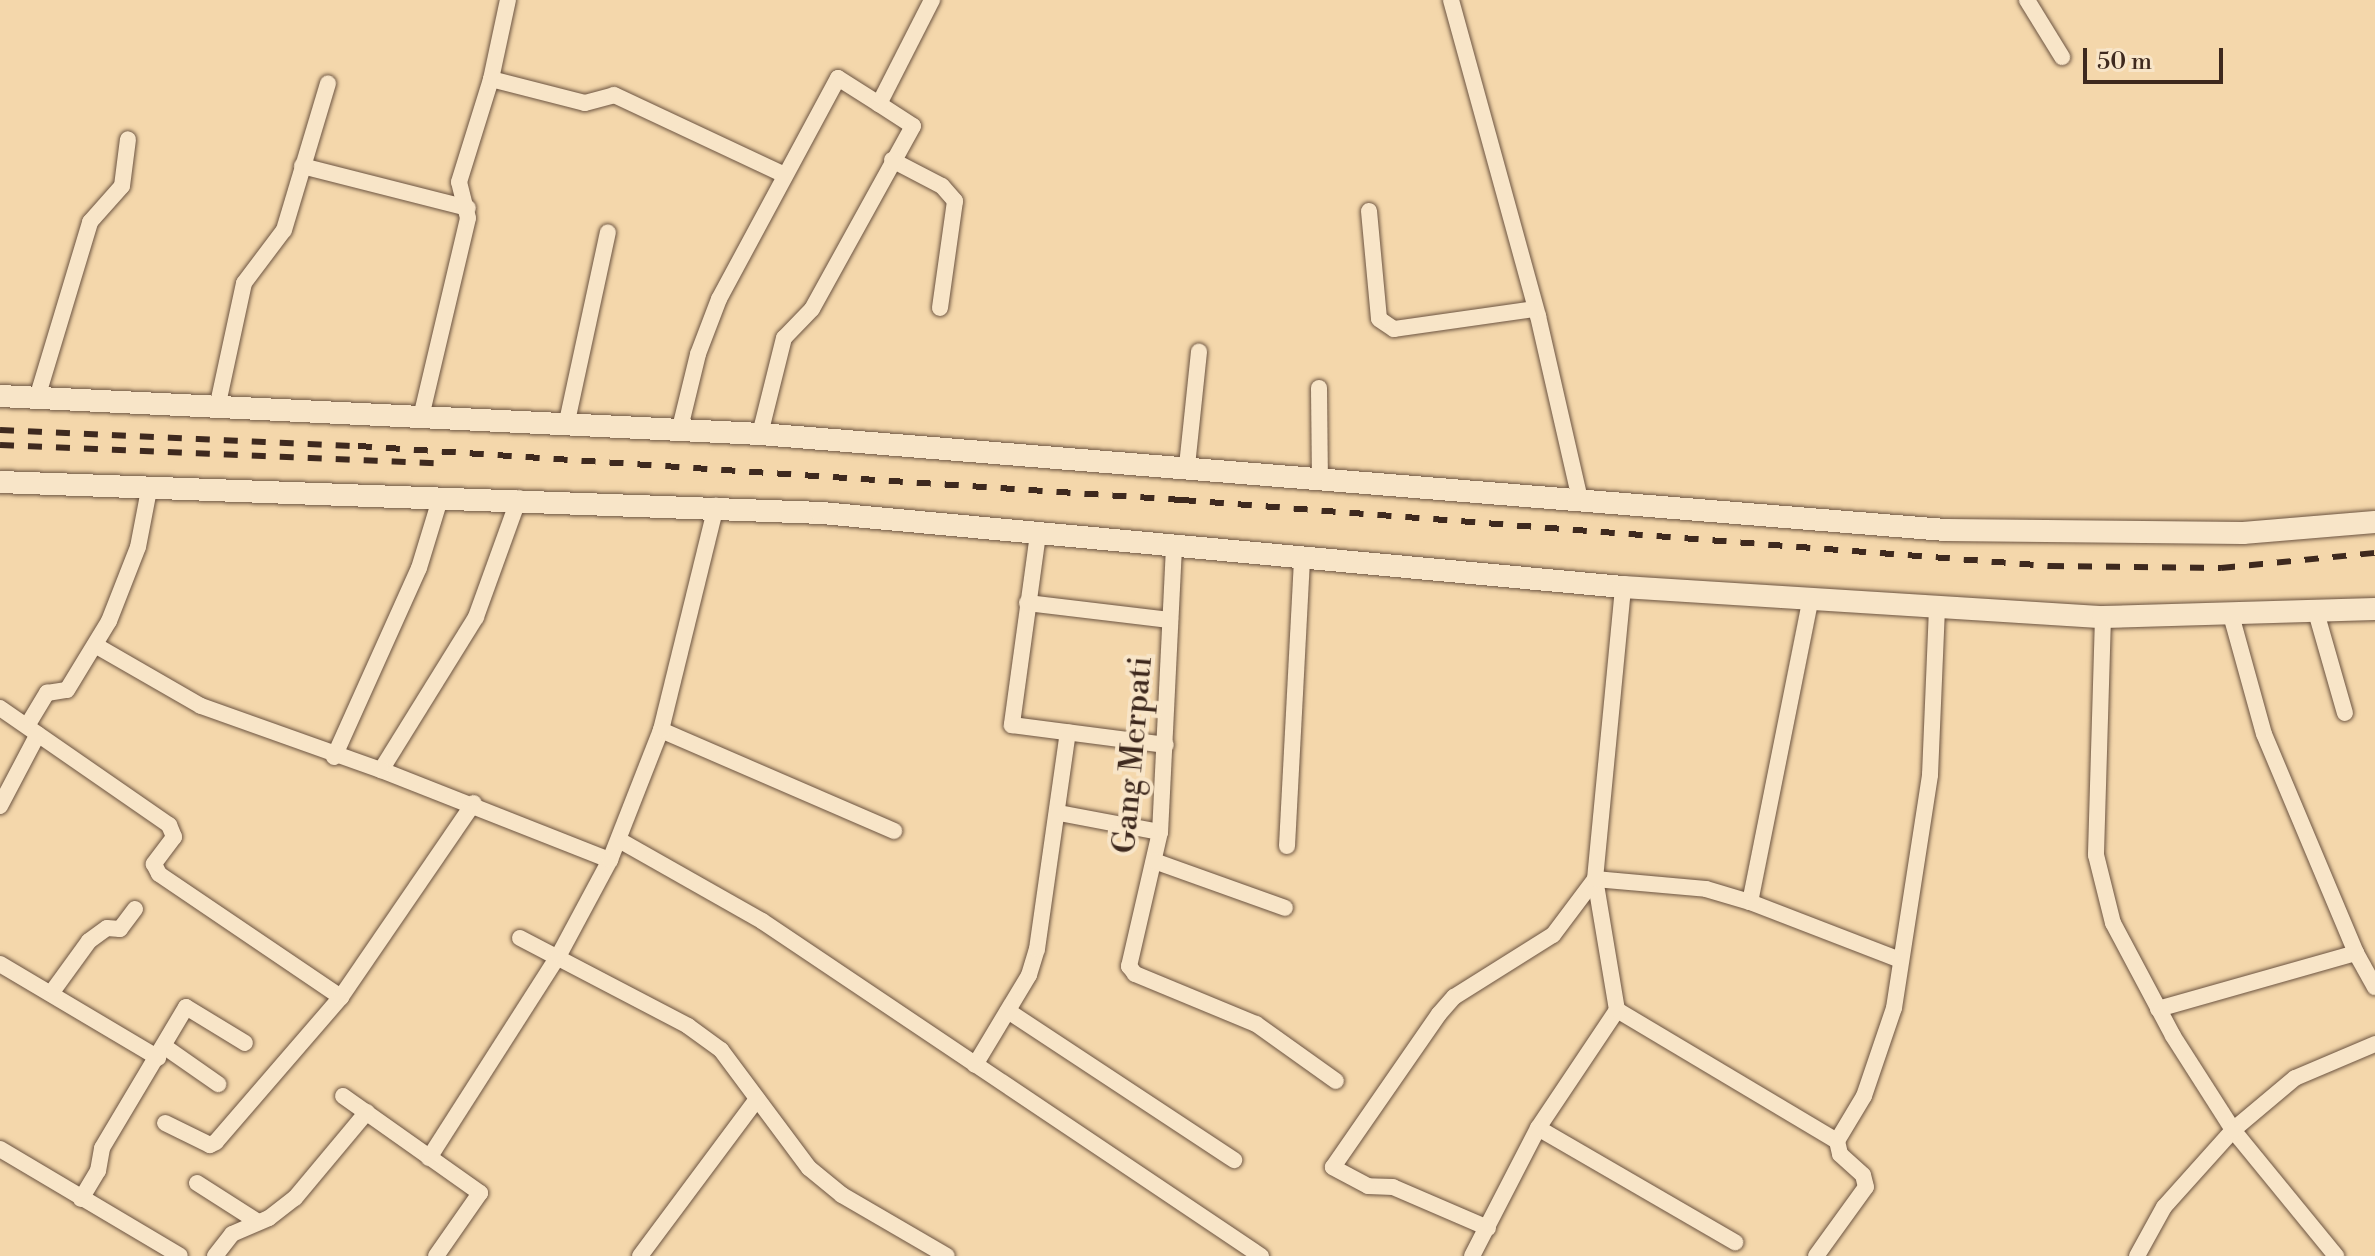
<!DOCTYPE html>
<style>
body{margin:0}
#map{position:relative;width:2375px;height:1256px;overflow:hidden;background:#f4d7ab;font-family:"Libre Bodoni",serif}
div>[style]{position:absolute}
.roads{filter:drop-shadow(0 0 2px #6c5441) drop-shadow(0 0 2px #6c5441)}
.street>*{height:16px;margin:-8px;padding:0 8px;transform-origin:8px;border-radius:8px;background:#f8e5c8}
.secondary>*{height:22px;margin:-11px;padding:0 11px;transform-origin:11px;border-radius:11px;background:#f8e5c8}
.rail>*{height:6px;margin-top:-3px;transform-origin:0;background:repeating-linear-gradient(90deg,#3e291e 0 14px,transparent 0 28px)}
span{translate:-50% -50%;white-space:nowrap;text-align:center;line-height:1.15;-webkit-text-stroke:8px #f8e5c8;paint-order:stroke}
.street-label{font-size:32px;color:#3e291e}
.scale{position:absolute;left:2083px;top:48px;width:140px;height:36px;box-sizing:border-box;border:4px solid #3e291e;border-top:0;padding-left:10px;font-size:24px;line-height:28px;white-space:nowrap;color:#3e291e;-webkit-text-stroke:6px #f8e5c8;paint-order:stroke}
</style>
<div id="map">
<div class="roads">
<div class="street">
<div style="left:1451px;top:0;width:328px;rotate:74.6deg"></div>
<div style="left:1538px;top:316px;width:189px;rotate:77.1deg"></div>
<div style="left:2027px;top:0;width:67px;rotate:58.4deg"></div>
<div style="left:491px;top:79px;width:97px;rotate:14.3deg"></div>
<div style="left:585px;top:103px;width:30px;rotate:-15deg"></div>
<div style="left:614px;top:95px;width:187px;rotate:25.1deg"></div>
<div style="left:892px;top:160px;width:56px;rotate:27.5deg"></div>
<div style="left:942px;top:186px;width:20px;rotate:49deg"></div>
<div style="left:955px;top:201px;width:108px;rotate:98deg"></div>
<div style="left:302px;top:166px;width:171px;rotate:14.2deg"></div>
<div style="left:1369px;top:211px;width:108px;rotate:84.7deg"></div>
<div style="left:1379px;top:319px;width:18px;rotate:34deg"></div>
<div style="left:1394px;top:329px;width:142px;rotate:-8.1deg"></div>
<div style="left:1319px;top:388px;width:91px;rotate:89.4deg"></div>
<div style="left:37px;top:398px;width:184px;rotate:-73.2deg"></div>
<div style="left:90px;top:222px;width:48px;rotate:-48.4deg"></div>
<div style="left:122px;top:186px;width:47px;rotate:-82.7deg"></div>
<div style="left:217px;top:408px;width:128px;rotate:-77.8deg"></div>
<div style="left:244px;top:283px;width:66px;rotate:-53deg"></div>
<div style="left:284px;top:230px;width:153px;rotate:-73.3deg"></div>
<div style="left:421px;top:417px;width:204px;rotate:-76.7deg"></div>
<div style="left:468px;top:218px;width:37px;rotate:-104deg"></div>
<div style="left:459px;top:182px;width:108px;rotate:-72.7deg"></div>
<div style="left:491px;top:79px;width:81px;rotate:-77.9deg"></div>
<div style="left:566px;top:426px;width:198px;rotate:-77.8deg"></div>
<div style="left:679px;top:432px;width:80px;rotate:-76.3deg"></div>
<div style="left:698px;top:354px;width:59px;rotate:-69.1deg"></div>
<div style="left:719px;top:299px;width:251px;rotate:-61.7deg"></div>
<div style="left:838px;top:78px;width:49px;rotate:32.4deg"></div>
<div style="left:760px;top:434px;width:99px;rotate:-76deg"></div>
<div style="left:784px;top:338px;width:40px;rotate:-46deg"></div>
<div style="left:812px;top:309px;width:209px;rotate:-61.1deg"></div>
<div style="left:913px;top:126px;width:40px;rotate:-147.1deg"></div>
<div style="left:879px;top:104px;width:117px;rotate:-63deg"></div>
<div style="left:1187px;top:466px;width:115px;rotate:-84deg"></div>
<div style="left:519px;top:498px;width:127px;rotate:109.9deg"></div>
<div style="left:476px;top:617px;width:180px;rotate:121.8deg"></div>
<div style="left:381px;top:770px;width:246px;rotate:21.5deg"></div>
<div style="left:1038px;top:534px;width:193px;rotate:97.8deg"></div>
<div style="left:1012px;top:725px;width:155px;rotate:7.4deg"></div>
<div style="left:1174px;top:547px;width:285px;rotate:92.8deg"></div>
<div style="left:1160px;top:832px;width:138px;rotate:103deg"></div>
<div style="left:1129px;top:966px;width:10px;rotate:53deg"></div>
<div style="left:1135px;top:974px;width:131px;rotate:22.5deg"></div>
<div style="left:1256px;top:1024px;width:98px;rotate:35.5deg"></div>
<div style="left:1811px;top:597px;width:311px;rotate:101.3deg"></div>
<div style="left:1750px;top:902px;width:161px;rotate:21.1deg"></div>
<div style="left:1027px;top:603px;width:144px;rotate:6.8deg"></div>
<div style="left:2316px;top:612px;width:105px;rotate:74deg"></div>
<div style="left:2231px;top:615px;width:123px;rotate:74.5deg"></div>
<div style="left:2264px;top:734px;width:238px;rotate:67.2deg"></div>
<div style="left:2356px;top:953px;width:39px;rotate:61deg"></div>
<div style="left:2103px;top:617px;width:238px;rotate:91.7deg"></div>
<div style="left:2096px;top:855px;width:70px;rotate:76deg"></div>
<div style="left:2113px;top:923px;width:128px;rotate:62deg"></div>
<div style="left:2173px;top:1036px;width:112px;rotate:57.4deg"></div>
<div style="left:2233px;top:1130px;width:163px;rotate:50.7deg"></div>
<div style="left:95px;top:645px;width:122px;rotate:29.9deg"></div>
<div style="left:201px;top:706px;width:191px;rotate:19.6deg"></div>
<div style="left:0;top:708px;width:206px;rotate:34.7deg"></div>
<div style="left:169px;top:825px;width:13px;rotate:67deg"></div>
<div style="left:174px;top:837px;width:34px;rotate:127deg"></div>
<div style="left:154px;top:864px;width:11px;rotate:63deg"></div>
<div style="left:159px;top:874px;width:220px;rotate:34.1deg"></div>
<div style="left:341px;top:997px;width:191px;rotate:130.8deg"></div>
<div style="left:216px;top:1142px;width:7px;rotate:153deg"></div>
<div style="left:210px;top:1145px;width:50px;rotate:-153.9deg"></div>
<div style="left:27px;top:726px;width:39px;rotate:-59deg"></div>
<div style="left:47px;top:693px;width:20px;rotate:-9deg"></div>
<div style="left:67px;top:690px;width:81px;rotate:-58.7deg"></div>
<div style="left:109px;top:621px;width:79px;rotate:-68.6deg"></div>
<div style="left:138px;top:547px;width:58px;rotate:-79.1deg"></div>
<div style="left:661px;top:730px;width:254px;rotate:23.4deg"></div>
<div style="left:334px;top:757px;width:207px;rotate:-65.8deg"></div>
<div style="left:419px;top:568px;width:75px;rotate:-73deg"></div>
<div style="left:0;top:806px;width:81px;rotate:-62.2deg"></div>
<div style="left:1059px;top:813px;width:103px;rotate:10.7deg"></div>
<div style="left:619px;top:840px;width:164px;rotate:29.5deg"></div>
<div style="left:762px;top:921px;width:601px;rotate:33.88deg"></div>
<div style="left:1287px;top:846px;width:288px;rotate:-87deg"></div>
<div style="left:1154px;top:861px;width:139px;rotate:19.7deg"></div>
<div style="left:520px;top:938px;width:190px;rotate:27.6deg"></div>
<div style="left:688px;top:1026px;width:41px;rotate:36deg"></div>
<div style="left:721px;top:1050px;width:147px;rotate:53.3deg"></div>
<div style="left:809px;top:1168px;width:43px;rotate:39.3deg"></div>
<div style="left:842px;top:1195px;width:121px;rotate:30.2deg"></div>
<div style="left:0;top:964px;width:184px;rotate:30.7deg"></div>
<div style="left:52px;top:992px;width:63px;rotate:-54deg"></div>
<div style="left:89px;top:941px;width:22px;rotate:-36deg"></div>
<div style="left:107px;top:928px;width:13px;rotate:4deg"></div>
<div style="left:120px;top:929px;width:25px;rotate:-53deg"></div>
<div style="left:341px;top:997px;width:235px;rotate:-55.6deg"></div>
<div style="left:2158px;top:1009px;width:206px;rotate:-15.8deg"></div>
<div style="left:1617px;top:1010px;width:256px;rotate:30.8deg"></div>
<div style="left:1008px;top:1011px;width:271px;rotate:33.4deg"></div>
<div style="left:165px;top:1047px;width:65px;rotate:34.9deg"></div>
<div style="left:975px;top:1065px;width:105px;rotate:-59deg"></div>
<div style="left:1029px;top:975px;width:27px;rotate:-73deg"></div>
<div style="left:1037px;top:949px;width:219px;rotate:-81.9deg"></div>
<div style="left:343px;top:1096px;width:168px;rotate:35.3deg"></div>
<div style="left:480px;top:1193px;width:77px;rotate:124.9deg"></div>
<div style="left:1538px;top:1128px;width:228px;rotate:30.1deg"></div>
<div style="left:0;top:1149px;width:209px;rotate:30.7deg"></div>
<div style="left:429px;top:1158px;width:241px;rotate:-57.4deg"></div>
<div style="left:559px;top:955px;width:108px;rotate:-61.8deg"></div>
<div style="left:610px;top:860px;width:140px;rotate:-68.6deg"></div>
<div style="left:661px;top:730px;width:231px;rotate:-76.2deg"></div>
<div style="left:197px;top:1183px;width:72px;rotate:32.6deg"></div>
<div style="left:81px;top:1199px;width:33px;rotate:-59deg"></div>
<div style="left:98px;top:1171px;width:23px;rotate:-80deg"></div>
<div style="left:102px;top:1148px;width:164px;rotate:-59.2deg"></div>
<div style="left:186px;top:1007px;width:69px;rotate:31.4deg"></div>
<div style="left:1488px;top:1228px;width:103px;rotate:-156.7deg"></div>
<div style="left:1393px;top:1187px;width:25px;rotate:-178deg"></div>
<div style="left:1368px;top:1186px;width:40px;rotate:-152deg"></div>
<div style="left:1333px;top:1167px;width:186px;rotate:-55.3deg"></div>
<div style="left:1439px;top:1014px;width:23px;rotate:-49deg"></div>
<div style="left:1454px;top:997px;width:117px;rotate:-32.1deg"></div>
<div style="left:1553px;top:935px;width:70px;rotate:-53.1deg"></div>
<div style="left:1595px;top:879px;width:111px;rotate:5.1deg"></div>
<div style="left:1706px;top:889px;width:46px;rotate:16.5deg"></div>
<div style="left:215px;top:1256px;width:28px;rotate:-52deg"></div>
<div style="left:232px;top:1234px;width:40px;rotate:-23.4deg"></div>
<div style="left:269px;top:1218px;width:33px;rotate:-38deg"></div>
<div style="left:295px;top:1198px;width:112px;rotate:-50.1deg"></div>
<div style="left:640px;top:1256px;width:196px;rotate:-53.3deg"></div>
<div style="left:1472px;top:1256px;width:144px;rotate:-62.7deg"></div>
<div style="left:1538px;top:1128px;width:142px;rotate:-56.2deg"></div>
<div style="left:1617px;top:1010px;width:133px;rotate:-99.5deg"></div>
<div style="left:1595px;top:879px;width:293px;rotate:-84.5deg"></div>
<div style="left:1816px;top:1256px;width:85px;rotate:-54.1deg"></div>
<div style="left:1866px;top:1187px;width:12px;rotate:-104deg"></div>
<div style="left:1863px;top:1175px;width:31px;rotate:-138deg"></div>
<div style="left:1840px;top:1154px;width:13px;rotate:-103deg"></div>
<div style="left:1837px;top:1141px;width:52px;rotate:-59deg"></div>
<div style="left:1864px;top:1096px;width:93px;rotate:-71.2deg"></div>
<div style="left:1894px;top:1008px;width:236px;rotate:-81.2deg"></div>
<div style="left:1930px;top:775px;width:168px;rotate:-87.6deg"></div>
<div style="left:2137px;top:1256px;width:56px;rotate:-61.1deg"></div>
<div style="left:2164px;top:1207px;width:103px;rotate:-48.1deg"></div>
<div style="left:2233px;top:1130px;width:81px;rotate:-40deg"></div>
<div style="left:2295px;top:1078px;width:87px;rotate:-23deg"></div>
</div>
<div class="secondary">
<div style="left:0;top:396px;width:761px;rotate:2.86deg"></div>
<div style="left:760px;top:434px;width:1190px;rotate:4.63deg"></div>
<div style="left:1946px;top:530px;width:297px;rotate:0.6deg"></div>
<div style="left:2243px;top:533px;width:132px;rotate:-4.8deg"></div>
<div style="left:0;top:482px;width:823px;rotate:2.16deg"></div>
<div style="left:822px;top:513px;width:804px;rotate:5.28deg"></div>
<div style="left:1623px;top:587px;width:481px;rotate:3.6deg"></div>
<div style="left:2103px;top:617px;width:272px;rotate:-1.7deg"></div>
</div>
</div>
<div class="rail">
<div style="left:0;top:430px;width:358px;rotate:2.6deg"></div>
<div style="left:358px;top:446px;width:826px;rotate:3.75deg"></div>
<div style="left:1182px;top:500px;width:871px;rotate:4.35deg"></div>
<div style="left:2050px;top:566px;width:171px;rotate:0.7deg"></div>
<div style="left:2221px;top:568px;width:155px;rotate:-5.6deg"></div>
<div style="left:0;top:445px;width:436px;rotate:2.4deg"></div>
</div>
<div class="street-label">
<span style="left:1133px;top:755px;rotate:-85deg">Gang Merpati</span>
</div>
<div class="scale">50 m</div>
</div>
